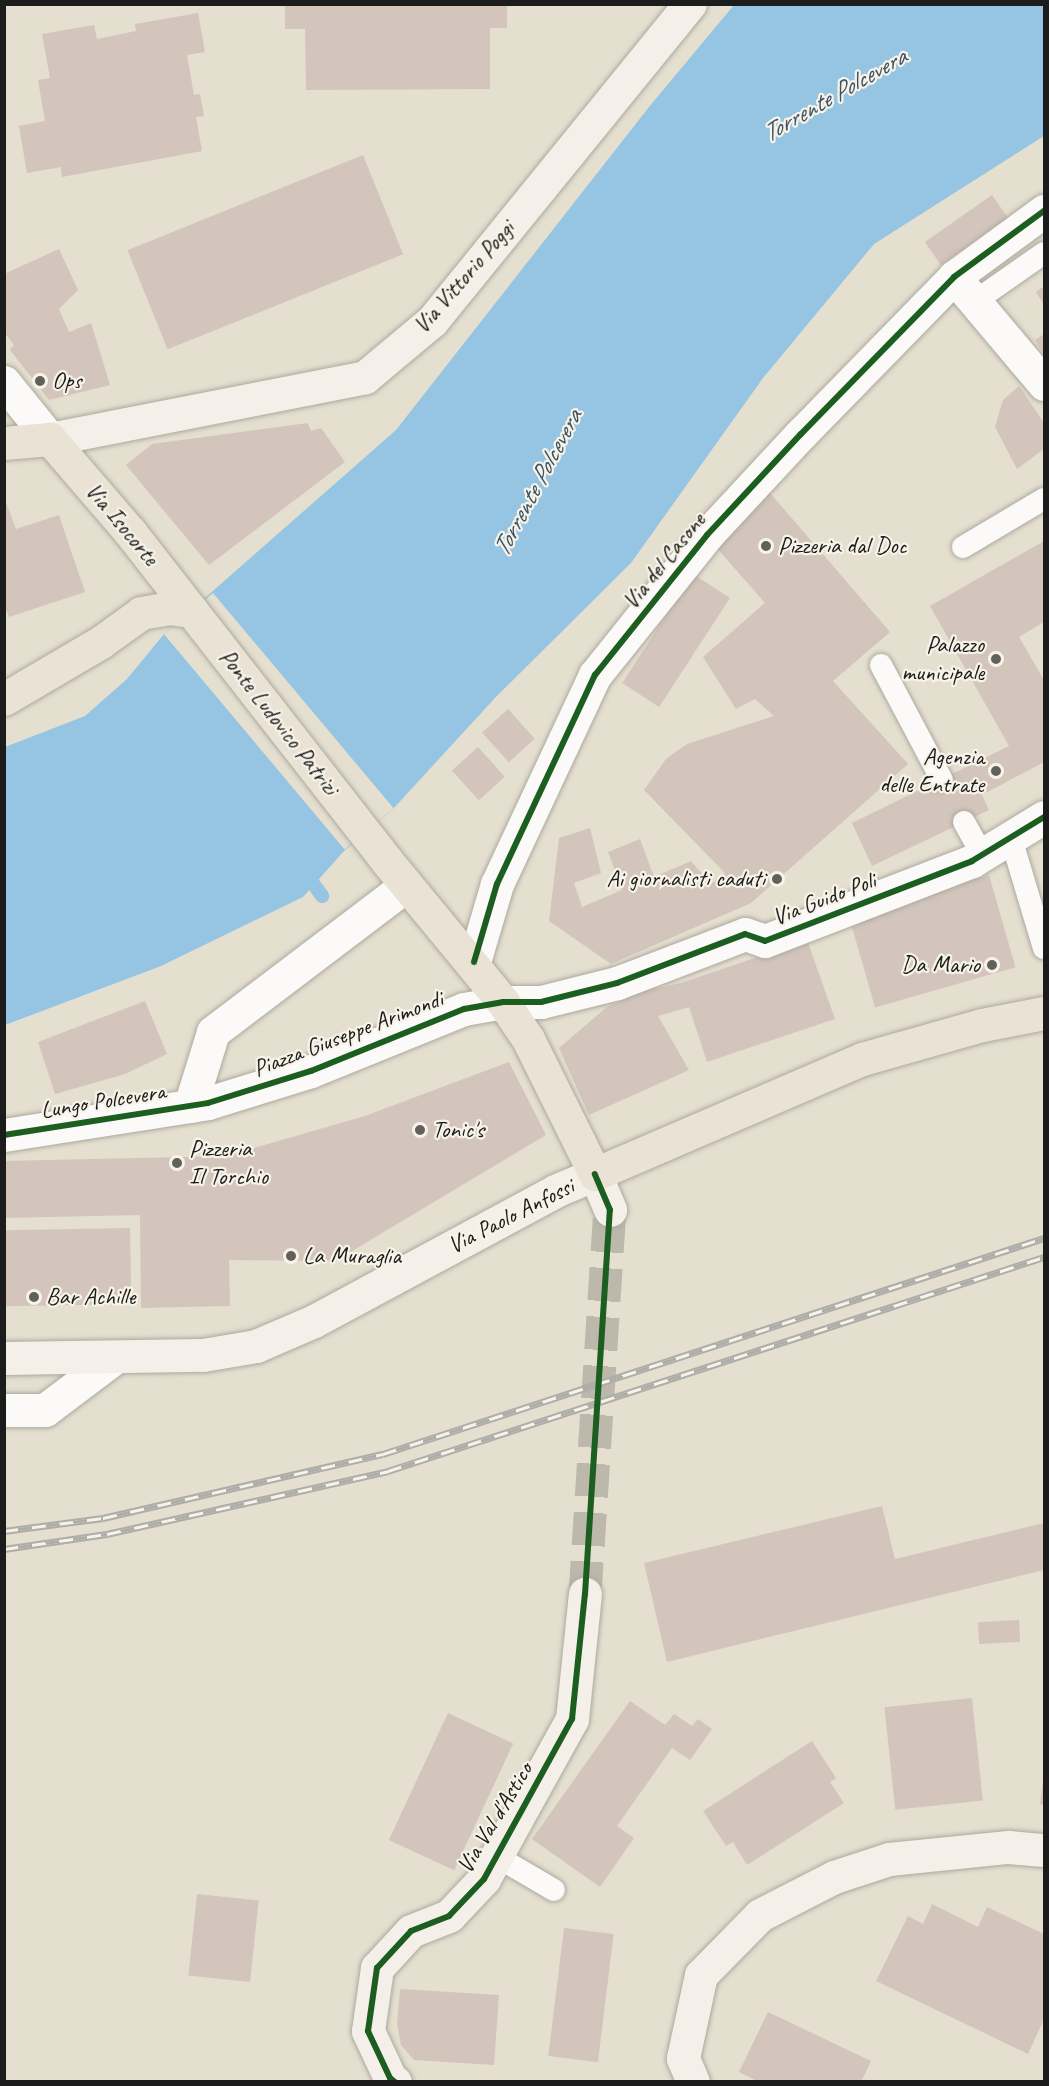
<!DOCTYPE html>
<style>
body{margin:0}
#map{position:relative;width:1049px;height:2086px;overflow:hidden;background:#e4dfcf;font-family:Caveat,sans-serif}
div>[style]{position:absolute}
.water>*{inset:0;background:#96c4e3}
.pier>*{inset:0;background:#e4dfcf;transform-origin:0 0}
.stream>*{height:14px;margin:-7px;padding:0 7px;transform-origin:7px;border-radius:7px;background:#96c4e3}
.building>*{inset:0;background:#d3c5bb;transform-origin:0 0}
.secondary-tunnel>*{height:33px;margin-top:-16.5px;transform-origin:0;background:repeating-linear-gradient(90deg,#bcb8ab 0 33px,transparent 0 49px)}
.roads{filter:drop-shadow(0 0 2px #aca99f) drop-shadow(0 0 2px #aca99f)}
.lane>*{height:22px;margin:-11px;padding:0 11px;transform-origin:11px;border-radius:11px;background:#fbfaf8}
.street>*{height:33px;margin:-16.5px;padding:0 16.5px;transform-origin:16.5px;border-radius:16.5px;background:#fbfaf8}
.secondary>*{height:33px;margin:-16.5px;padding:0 16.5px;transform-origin:16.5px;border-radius:16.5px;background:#f4f0e9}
.primary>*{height:33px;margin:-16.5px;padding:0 16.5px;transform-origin:16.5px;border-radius:16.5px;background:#e9e2d5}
.rail>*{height:7px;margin-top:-3.5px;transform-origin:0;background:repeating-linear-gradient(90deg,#f7f3e8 0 14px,#aeadaa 0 28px);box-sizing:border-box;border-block:2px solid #aeadaa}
.cycleway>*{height:6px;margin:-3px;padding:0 3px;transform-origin:3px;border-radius:3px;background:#1b5e20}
.dots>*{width:16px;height:16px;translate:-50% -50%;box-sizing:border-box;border:3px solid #f7f3e8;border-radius:50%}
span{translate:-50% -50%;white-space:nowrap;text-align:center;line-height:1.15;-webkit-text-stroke:4.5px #f7f3e8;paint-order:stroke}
.street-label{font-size:24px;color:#1c1c1c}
.poi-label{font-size:24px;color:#1c1c1c}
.left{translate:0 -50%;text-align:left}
.right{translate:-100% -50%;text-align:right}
.water-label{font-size:26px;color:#3b5364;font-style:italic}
.frame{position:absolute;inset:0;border:6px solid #1c1c1c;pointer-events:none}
</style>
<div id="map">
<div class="water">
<div style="clip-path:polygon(734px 5px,1044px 5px,1044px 136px,874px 244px,763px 378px,631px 563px,494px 699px,393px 809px,344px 851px,303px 897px,161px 966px,5px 1025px,5px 747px,85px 716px,127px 679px,164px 634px,396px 430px,649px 107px)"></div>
</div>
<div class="pier">
<div style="left:213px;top:593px;width:281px;height:64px;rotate:50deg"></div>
</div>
<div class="stream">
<div style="left:304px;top:871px;width:31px;rotate:54deg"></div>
</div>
<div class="building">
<div style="clip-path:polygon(285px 4px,507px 4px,507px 28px,490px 28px,490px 89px,306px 90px,305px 29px,285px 29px)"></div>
<div style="clip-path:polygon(198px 13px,205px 52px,187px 55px,194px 95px,200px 94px,204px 116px,196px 117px,202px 151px,62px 177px,61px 167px,27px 173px,19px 126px,45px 121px,38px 80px,50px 78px,42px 34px,94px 25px,97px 39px,136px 31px,135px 24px)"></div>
<div style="left:363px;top:155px;width:107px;height:254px;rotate:68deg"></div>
<div style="left:992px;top:195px;width:28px;height:82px;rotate:55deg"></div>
<div style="clip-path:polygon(59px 249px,78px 290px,59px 309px,69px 332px,91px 323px,110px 385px,49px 400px,10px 350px,14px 345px,4px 332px,4px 274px)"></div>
<div style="clip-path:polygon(1044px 286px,1044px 305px,1036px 292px)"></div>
<div style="clip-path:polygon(1044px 334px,1044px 354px,1035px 340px)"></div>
<div style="clip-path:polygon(1019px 386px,1044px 423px,1044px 449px,1017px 469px,995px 427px,1003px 400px)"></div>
<div style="clip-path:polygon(308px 423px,311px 431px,321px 428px,345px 462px,209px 565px,126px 465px,152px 444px)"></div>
<div style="clip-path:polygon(764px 486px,890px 632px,833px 681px,908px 764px,751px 903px,611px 964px,549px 921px,559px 838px,590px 828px,601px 873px,574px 883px,582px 907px,622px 890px,608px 852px,640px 839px,654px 877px,691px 861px,711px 884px,725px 873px,644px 790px,666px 759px,687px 744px,774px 716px,755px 699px,736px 709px,703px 657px,765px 603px,715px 546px)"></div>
<div style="clip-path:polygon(4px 497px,16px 529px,59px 515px,85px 592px,9px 617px,4px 605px)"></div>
<div style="clip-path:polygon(1044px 541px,1044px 622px,1019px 637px,1044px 680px,1044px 762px,982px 795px,989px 810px,872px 866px,852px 823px,1009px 746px,930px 606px)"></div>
<div style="left:693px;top:574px;width:44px;height:130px;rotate:33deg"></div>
<div style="left:508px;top:709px;width:40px;height:35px;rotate:48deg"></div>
<div style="left:478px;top:747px;width:40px;height:35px;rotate:48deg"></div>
<div style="left:989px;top:875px;width:96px;height:146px;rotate:74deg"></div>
<div style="clip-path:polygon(807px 940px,835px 1019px,707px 1062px,689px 1007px,658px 1016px,689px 1070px,589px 1115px,559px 1048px,607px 1007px,644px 991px,681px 983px)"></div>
<div style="clip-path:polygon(145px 1001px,167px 1054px,125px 1074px,55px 1094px,38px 1042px)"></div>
<div style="clip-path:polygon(509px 1062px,546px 1135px,347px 1254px,346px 1261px,229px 1260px,230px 1306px,141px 1308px,140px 1215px,4px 1218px,4px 1161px,226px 1156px,365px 1116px)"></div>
<div style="left:130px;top:1228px;width:76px;height:126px;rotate:89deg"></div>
<div style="clip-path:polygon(882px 1506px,895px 1559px,1044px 1523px,1044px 1570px,667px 1662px,644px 1563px)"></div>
<div style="left:1019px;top:1620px;width:22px;height:41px;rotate:87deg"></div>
<div style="left:972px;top:1698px;width:103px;height:88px;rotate:84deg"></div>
<div style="clip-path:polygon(630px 1701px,665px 1725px,674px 1714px,692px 1726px,698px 1719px,712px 1729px,690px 1760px,672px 1748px,617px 1826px,634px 1838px,600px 1887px,532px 1839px)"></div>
<div style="left:448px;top:1713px;width:72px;height:140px;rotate:25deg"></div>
<div style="clip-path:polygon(812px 1741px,836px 1778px,830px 1782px,844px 1803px,747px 1865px,733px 1842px,726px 1846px,703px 1811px)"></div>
<div style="clip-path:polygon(1043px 1781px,1044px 1781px,1044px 1805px,1040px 1804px)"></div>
<div style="left:197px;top:1894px;width:62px;height:82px;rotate:6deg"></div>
<div style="clip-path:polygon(932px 1904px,978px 1927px,987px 1907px,1044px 1934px,1044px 2019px,1028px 2054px,876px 1981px,908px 1916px,923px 1924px)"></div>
<div style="left:564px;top:1928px;width:50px;height:129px;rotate:7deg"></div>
<div style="clip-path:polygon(400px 1989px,499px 1995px,494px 2065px,414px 2060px,401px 2045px,397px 2024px)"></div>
<div style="clip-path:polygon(768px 2012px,871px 2061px,861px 2082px,759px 2082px,739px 2072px)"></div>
</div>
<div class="secondary-tunnel">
<div style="left:585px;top:1594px;width:385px;rotate:-86.3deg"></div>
</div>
<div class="roads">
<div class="lane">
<div style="left:974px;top:302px;width:85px;rotate:-35deg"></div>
<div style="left:963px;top:547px;width:94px;rotate:-30.7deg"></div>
<div style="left:881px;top:665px;width:130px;rotate:62.1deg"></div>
<div style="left:964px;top:822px;width:39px;rotate:61deg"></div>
<div style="left:1010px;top:835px;width:118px;rotate:73.3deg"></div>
<div style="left:496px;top:1856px;width:67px;rotate:30.4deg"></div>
</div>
<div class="street">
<div style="left:954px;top:277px;width:140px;rotate:49.9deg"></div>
<div style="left:4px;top:382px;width:73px;rotate:51.1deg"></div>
<div style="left:474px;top:962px;width:81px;rotate:-73.6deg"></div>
<div style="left:497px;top:884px;width:231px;rotate:-64.9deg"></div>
<div style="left:595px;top:675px;width:179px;rotate:-51.3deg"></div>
<div style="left:707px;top:535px;width:138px;rotate:-47.1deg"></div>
<div style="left:801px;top:434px;width:219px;rotate:-45.7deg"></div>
<div style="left:954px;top:277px;width:112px;rotate:-36.3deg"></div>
<div style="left:190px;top:1106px;width:77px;rotate:-72.7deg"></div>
<div style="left:213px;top:1032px;width:243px;rotate:-37.2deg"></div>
<div style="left:4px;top:1135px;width:206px;rotate:-8.9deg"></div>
<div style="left:208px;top:1103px;width:108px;rotate:-17.3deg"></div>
<div style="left:311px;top:1071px;width:165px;rotate:-22.1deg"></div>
<div style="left:464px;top:1009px;width:40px;rotate:-10deg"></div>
<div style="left:503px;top:1002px;width:38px"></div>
<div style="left:541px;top:1002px;width:78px;rotate:-14deg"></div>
<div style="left:617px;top:983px;width:137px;rotate:-20.9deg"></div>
<div style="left:745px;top:934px;width:21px;rotate:19deg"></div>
<div style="left:765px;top:941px;width:222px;rotate:-21.1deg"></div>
<div style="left:972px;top:861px;width:84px;rotate:-31.4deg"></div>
<div style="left:4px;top:1410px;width:41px"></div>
<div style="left:45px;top:1410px;width:86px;rotate:-37deg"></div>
</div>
<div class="secondary">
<div style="left:50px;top:439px;width:321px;rotate:-11.1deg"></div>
<div style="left:365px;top:377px;width:87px;rotate:-39.9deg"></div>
<div style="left:432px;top:321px;width:409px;rotate:-50.9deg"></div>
<div style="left:4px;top:1358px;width:199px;rotate:-0.9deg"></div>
<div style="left:203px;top:1355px;width:54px;rotate:-9.6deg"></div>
<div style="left:256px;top:1346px;width:63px;rotate:-23.3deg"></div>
<div style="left:314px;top:1321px;width:274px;rotate:-28.3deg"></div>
<div style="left:555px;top:1191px;width:43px;rotate:-23deg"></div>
<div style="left:595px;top:1174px;width:39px;rotate:67deg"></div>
<div style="left:395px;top:2082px;width:6px;rotate:-141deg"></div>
<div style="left:390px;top:2078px;width:52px;rotate:-115.1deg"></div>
<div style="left:368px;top:2031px;width:64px;rotate:-81.9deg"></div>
<div style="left:377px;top:1968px;width:50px;rotate:-47.4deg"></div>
<div style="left:411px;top:1931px;width:41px;rotate:-21.5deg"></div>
<div style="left:449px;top:1916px;width:51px;rotate:-46.6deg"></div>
<div style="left:484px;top:1879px;width:67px;rotate:-61.5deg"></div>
<div style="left:516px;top:1820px;width:115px;rotate:-61deg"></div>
<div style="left:572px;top:1719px;width:126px;rotate:-84.1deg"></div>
<div style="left:693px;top:2082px;width:26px;rotate:-113deg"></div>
<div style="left:683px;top:2058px;width:85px;rotate:-77.8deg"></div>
<div style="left:701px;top:1975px;width:84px;rotate:-45.5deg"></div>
<div style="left:760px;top:1915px;width:83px;rotate:-27.2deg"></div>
<div style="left:834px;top:1877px;width:58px;rotate:-18.1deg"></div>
<div style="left:889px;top:1859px;width:120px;rotate:-5.8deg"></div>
<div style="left:1008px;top:1847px;width:36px;rotate:5deg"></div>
</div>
<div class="primary">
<div style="left:4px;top:443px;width:46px;rotate:-5deg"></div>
<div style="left:50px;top:439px;width:123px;rotate:49.3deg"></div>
<div style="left:130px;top:532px;width:416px;rotate:52deg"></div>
<div style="left:386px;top:860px;width:184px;rotate:50.5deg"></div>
<div style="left:503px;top:1002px;width:45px;rotate:56deg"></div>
<div style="left:528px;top:1039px;width:151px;rotate:63.6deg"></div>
<div style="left:595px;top:1174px;width:291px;rotate:-23.3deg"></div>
<div style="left:862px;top:1059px;width:125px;rotate:-15.8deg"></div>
<div style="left:982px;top:1025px;width:63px;rotate:-11deg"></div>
<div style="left:4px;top:699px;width:113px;rotate:-30.4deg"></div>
<div style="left:101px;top:642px;width:49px;rotate:-35.9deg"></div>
<div style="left:141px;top:613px;width:28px;rotate:-10deg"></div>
<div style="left:169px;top:608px;width:23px;rotate:7deg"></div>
</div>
</div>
<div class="rail">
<div style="left:4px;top:1531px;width:100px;rotate:-7.5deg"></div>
<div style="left:103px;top:1518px;width:287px;rotate:-12.9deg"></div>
<div style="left:383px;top:1454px;width:695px;rotate:-18.1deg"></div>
<div style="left:4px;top:1549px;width:104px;rotate:-8.3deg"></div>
<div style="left:107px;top:1534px;width:288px;rotate:-12.6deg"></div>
<div style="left:388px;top:1471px;width:690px;rotate:-18.07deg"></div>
</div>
<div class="cycleway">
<div style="left:474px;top:962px;width:81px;rotate:-73.6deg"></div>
<div style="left:497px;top:884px;width:231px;rotate:-64.9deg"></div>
<div style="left:595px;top:675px;width:179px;rotate:-51.3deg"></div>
<div style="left:707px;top:535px;width:138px;rotate:-47.1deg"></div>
<div style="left:801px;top:434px;width:219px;rotate:-45.7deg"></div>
<div style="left:954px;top:277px;width:112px;rotate:-36.3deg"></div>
<div style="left:4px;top:1135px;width:206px;rotate:-8.9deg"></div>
<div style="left:208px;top:1103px;width:108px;rotate:-17.3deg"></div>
<div style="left:311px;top:1071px;width:165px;rotate:-22.1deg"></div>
<div style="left:464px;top:1009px;width:40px;rotate:-10deg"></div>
<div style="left:503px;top:1002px;width:38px"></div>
<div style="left:541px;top:1002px;width:78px;rotate:-14deg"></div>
<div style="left:617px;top:983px;width:137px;rotate:-20.9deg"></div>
<div style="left:745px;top:934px;width:21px;rotate:19deg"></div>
<div style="left:765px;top:941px;width:222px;rotate:-21.1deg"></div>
<div style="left:972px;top:861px;width:84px;rotate:-31.4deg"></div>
<div style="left:395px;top:2082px;width:6px;rotate:-141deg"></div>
<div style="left:390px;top:2078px;width:52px;rotate:-115.1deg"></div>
<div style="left:368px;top:2031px;width:64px;rotate:-81.9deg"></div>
<div style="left:377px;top:1968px;width:50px;rotate:-47.4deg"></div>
<div style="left:411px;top:1931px;width:41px;rotate:-21.5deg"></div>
<div style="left:449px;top:1916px;width:51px;rotate:-46.6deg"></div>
<div style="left:484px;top:1879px;width:183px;rotate:-61.2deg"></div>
<div style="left:572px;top:1719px;width:126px;rotate:-84.1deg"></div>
<div style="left:585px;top:1594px;width:385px;rotate:-86.3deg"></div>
<div style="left:610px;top:1210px;width:39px;rotate:-113deg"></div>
</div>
<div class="dots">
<div style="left:40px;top:381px;background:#62605b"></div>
<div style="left:766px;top:546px;background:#62605b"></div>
<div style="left:996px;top:659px;background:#62605b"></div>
<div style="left:996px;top:771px;background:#62605b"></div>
<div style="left:777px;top:879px;background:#62605b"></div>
<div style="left:992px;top:965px;background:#62605b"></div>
<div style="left:420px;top:1130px;background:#62605b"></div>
<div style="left:177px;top:1163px;background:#62605b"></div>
<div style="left:291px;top:1256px;background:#62605b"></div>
<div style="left:34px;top:1297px;background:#62605b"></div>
</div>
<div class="street-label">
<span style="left:464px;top:277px;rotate:-49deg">Via Vittorio Poggi</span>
<span style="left:122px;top:524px;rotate:50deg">Via Isocorte</span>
<span style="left:664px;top:561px;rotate:-51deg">Via del Casone</span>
<span style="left:279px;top:722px;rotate:52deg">Ponte Ludovico Patrizi</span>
<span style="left:824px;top:899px;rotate:-21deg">Via Guido Poli</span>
<span style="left:348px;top:1034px;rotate:-21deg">Piazza Giuseppe Arimondi</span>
<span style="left:103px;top:1101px;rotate:-9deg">Lungo Polcevera</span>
<span style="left:511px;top:1216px;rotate:-27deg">Via Paolo Anfossi</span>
<span style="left:495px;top:1818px;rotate:-59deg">Via Val d'Astico</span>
</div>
<div class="poi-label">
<span class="left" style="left:52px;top:381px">Ops</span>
<span class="left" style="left:778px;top:546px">Pizzeria dal Doc</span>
<span class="right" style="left:984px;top:659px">Palazzo<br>municipale</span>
<span class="right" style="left:984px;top:771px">Agenzia<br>delle Entrate</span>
<span class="right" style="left:765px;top:879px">Ai giornalisti caduti</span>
<span class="right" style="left:980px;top:965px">Da Mario</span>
<span class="left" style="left:432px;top:1130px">Tonic's</span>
<span class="left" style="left:189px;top:1163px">Pizzeria<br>Il Torchio</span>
<span class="left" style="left:303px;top:1256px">La Muraglia</span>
<span class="left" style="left:46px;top:1297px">Bar Achille</span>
</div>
<div class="water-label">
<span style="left:834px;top:95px;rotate:-30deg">Torrente Polcevera</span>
<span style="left:537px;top:483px;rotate:-62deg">Torrente Polcevera</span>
</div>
<div class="frame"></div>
</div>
